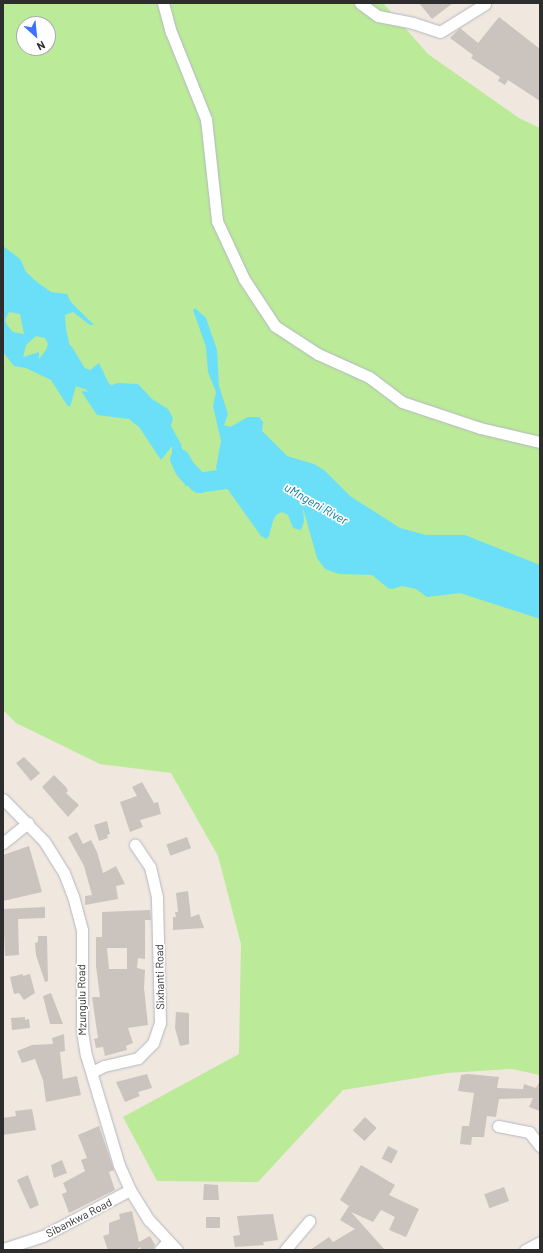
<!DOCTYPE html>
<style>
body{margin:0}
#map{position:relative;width:543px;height:1253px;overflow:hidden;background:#f0e7df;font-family:Barlow,sans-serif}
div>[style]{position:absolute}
.green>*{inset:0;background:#bbea98}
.water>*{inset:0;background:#6bdff8}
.river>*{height:20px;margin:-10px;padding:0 10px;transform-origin:10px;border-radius:10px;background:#6bdff8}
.building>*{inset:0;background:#cbc4be;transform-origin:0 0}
.roads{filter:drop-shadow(0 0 1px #b3b7c2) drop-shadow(0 0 1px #b3b7c2)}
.minor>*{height:11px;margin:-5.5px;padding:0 5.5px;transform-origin:5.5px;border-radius:5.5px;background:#fff}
span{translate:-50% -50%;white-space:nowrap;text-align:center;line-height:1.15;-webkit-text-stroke:3.5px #fff;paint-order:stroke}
.street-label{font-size:11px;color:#2d2d2d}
.water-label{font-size:12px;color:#047aa4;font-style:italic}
.frame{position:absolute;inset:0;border:4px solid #2d2d2d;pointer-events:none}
.north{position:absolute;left:16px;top:16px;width:40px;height:40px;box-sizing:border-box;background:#fff;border:1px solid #ababab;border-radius:50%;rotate:153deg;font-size:11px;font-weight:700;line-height:16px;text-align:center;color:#2d2d2d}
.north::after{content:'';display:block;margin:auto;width:14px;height:18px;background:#3d71ff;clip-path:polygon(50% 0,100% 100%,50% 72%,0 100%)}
</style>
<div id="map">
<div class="green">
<div style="clip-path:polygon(evenodd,3px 3px,383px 3px,428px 54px,519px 118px,540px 128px,540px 1075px,512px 1069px,447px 1073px,343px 1090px,258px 1182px,157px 1181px,123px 1117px,239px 1054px,241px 944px,218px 856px,171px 773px,100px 764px,16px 723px,3px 710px,3px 3px,24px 24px,48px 24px,48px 48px,24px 48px,24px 24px)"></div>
</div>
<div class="water">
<div style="clip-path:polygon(evenodd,3px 246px,20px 259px,26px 272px,37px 282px,51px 292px,67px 294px,70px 301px,94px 325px,90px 325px,73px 312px,65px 315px,66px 329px,73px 359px,80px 372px,70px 407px,67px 405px,51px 380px,26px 368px,14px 366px,3px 352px,3px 246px,9px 312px,20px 314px,24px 334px,13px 332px,7px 325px,5px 320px,9px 312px,3px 246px,36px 336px,45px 338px,48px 344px,46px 350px,39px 359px,39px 352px,23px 357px,26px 345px,36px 336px)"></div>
<div style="clip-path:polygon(195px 308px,206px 318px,217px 350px,219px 386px,228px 414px,224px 425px,230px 427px,248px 417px,259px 417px,263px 422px,262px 431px,287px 456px,314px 464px,324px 470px,350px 496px,400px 528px,426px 535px,465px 535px,540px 565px,540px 619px,460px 593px,427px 597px,416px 589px,402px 586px,392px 589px,388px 588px,372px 575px,339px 574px,325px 569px,317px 558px,303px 508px,304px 522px,301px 530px,293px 528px,288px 515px,282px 512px,276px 515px,273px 521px,269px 536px,266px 539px,261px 536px,226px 487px,216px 468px,221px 441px,213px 406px,216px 392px,208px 372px,206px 347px,193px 310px)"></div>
<div style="clip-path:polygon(99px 363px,110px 386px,117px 383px,138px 384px,152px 399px,168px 409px,173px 418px,171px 426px,181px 444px,185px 465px,195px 476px,193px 485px,186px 486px,176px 474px,172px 464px,172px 446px,161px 460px,139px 427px,129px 419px,97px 415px,81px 391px,90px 392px,85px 374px)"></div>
</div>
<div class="river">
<div style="left:64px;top:353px;width:27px;rotate:59deg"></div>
<div style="left:78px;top:376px;width:14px;rotate:21deg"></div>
<div style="left:91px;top:381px;width:21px;rotate:41deg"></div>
<div style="left:180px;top:459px;width:9px;rotate:63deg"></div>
<div style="left:184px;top:467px;width:22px;rotate:47deg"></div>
<div style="left:199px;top:483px;width:53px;rotate:-8.7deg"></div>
</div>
<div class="building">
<div style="clip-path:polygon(419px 3px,453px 3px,432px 19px)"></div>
<div style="clip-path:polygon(499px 17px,540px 49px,540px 101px,508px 80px,505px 85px,498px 81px,500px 77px,471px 58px,473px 55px,450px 38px,460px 28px,478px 43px)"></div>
<div style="clip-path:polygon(24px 757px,40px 773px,31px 781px,16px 763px)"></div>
<div style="clip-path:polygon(54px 775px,66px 787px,68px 791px,66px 793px,79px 805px,68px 817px,42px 787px)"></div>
<div style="clip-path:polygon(142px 782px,154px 803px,158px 802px,161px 814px,140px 820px,143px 827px,130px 832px,120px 802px,137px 796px,132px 787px)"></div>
<div style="clip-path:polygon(107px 821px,110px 834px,107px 835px,108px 838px,99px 841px,94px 825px)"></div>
<div style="clip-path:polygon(77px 832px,83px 844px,91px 840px,97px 852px,103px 873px,116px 866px,125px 884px,116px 886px,118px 899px,85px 905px,85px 896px,92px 895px,84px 866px,68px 837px)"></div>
<div style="left:187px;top:837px;width:12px;height:22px;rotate:70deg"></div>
<div style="clip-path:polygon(29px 846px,42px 892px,3px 901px,3px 855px)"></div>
<div style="clip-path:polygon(188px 891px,191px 917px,199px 914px,204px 928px,173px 930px,173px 917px,176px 917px,175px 912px,178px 912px,176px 893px)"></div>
<div style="clip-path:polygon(45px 907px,45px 918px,18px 919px,19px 955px,5px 956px,3px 909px)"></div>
<div style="clip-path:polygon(evenodd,150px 910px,151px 920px,145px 920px,145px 959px,138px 958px,137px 968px,145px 970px,144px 988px,148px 1025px,128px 1028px,133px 1043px,126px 1046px,127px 1050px,105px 1056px,103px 1047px,96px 1048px,94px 1039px,98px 1038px,92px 997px,100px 997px,96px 966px,96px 937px,102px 937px,102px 912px,150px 910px,107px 948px,127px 948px,127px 969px,109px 969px,107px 948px)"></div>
<div style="clip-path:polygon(38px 936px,47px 936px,48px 981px,45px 982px,36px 955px,35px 943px,38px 942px)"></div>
<div style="clip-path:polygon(23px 974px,23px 976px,30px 974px,35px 993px,24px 1000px,19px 993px,14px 994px,10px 977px)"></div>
<div style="clip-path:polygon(51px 993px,63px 1024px,50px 1024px,43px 996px)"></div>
<div style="clip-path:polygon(176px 1012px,189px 1013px,189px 1044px,180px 1046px,175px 1028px)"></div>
<div style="clip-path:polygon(25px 1017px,25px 1020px,29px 1019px,30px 1028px,12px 1030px,11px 1018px)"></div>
<div style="clip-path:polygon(64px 1034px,65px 1051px,60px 1052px,63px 1079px,77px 1076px,81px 1095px,46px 1102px,43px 1080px,35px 1059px,22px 1063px,17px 1051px,32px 1045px,53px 1044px,52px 1038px)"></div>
<div style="clip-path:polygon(147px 1074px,152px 1088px,138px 1092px,140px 1096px,125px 1102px,116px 1082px)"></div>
<div style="clip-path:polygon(468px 1074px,499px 1077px,497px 1088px,523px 1089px,524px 1084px,536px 1088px,540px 1081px,540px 1111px,529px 1107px,533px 1098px,499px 1099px,496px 1117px,487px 1116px,484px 1137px,472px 1137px,471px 1145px,460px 1144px,462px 1126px,469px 1126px,474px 1093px,458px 1091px,461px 1075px)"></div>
<div style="clip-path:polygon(32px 1109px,36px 1130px,3px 1135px,3px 1118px,16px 1116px,15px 1111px)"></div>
<div style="left:365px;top:1117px;width:16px;height:18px;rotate:43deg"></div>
<div style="clip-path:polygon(99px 1126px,114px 1170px,109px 1172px,115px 1190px,69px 1213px,62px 1194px,67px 1192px,63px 1183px,85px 1171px,81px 1160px,87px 1158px,78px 1135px)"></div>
<div style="left:388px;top:1146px;width:11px;height:14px;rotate:27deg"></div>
<div style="clip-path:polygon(62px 1160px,67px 1173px,54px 1178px,51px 1165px)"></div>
<div style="clip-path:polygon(361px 1165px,395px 1185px,389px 1195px,419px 1209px,406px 1237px,389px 1230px,395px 1217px,381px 1210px,373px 1222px,351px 1212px,385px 1250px,310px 1250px,329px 1237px,333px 1242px,355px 1229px,340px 1220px,349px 1206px,340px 1200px)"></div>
<div style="clip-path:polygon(28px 1175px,39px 1205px,30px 1209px,17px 1180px)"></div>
<div style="clip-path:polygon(204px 1184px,218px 1185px,219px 1200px,203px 1200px)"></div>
<div style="left:504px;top:1187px;width:15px;height:21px;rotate:70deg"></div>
<div style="clip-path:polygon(132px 1211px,139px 1242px,150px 1236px,155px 1245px,153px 1250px,141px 1250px,140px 1247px,136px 1250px,108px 1250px,103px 1236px,109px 1234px,109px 1223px,120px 1219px,119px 1214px)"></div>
<div style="clip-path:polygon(273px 1214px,278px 1240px,263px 1242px,264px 1245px,235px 1247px,233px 1236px,240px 1235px,237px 1216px)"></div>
<div style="left:220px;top:1217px;width:11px;height:14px;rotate:90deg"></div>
</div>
<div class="roads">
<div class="minor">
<div style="left:163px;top:3px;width:30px;rotate:75deg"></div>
<div style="left:171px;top:32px;width:94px;rotate:68.1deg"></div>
<div style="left:206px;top:119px;width:103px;rotate:83.8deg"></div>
<div style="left:217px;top:221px;width:64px;rotate:65deg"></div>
<div style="left:244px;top:279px;width:56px;rotate:56.6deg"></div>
<div style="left:275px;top:326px;width:51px;rotate:33.1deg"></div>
<div style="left:318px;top:354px;width:56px;rotate:24.3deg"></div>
<div style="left:369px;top:377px;width:41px;rotate:37.1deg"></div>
<div style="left:402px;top:402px;width:82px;rotate:18.4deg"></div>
<div style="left:480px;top:428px;width:62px;rotate:13.1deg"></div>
<div style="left:360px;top:3px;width:22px;rotate:36deg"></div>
<div style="left:378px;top:16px;width:36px;rotate:11deg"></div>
<div style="left:413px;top:23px;width:28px;rotate:18deg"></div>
<div style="left:440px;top:32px;width:53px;rotate:-31.9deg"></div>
<div style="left:3px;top:799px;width:59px;rotate:45.7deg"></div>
<div style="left:44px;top:841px;width:38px;rotate:58deg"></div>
<div style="left:64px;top:873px;width:25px;rotate:69deg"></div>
<div style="left:73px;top:896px;width:35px;rotate:75deg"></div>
<div style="left:82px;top:930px;width:101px;rotate:90deg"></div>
<div style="left:82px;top:1031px;width:24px;rotate:81deg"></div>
<div style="left:86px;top:1055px;width:115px;rotate:73.3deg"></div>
<div style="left:119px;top:1165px;width:27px;rotate:66deg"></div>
<div style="left:130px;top:1190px;width:36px;rotate:58deg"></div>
<div style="left:149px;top:1220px;width:41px;rotate:47deg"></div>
<div style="left:3px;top:843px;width:32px;rotate:-39deg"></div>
<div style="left:92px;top:1072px;width:13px;rotate:-27deg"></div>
<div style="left:104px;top:1066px;width:35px;rotate:-13deg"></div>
<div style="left:138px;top:1058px;width:21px;rotate:-45deg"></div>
<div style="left:153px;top:1043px;width:21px;rotate:-71deg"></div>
<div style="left:160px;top:1023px;width:126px;rotate:-91.4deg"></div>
<div style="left:157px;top:897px;width:31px;rotate:-103deg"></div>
<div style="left:150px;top:867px;width:27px;rotate:-124deg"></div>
<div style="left:498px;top:1126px;width:32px;rotate:11deg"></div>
<div style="left:529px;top:1132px;width:18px;rotate:52deg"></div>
<div style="left:3px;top:1249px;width:42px;rotate:-18deg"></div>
<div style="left:43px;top:1236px;width:98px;rotate:-27.9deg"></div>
<div style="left:160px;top:1250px;width:12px;rotate:-48deg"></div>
<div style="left:285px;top:1250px;width:38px;rotate:-50deg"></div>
<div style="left:525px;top:1250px;width:17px;rotate:-28deg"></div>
</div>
</div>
<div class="street-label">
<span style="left:160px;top:977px;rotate:-91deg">Sixhanti Road</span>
<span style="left:82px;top:1000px;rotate:-91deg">Mzungulu Road</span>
<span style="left:79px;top:1218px;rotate:-27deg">Sibankwa Road</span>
</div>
<div class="water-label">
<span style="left:316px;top:504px;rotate:30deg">uMngeni River</span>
</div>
<div class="frame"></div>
<div class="north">N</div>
</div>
